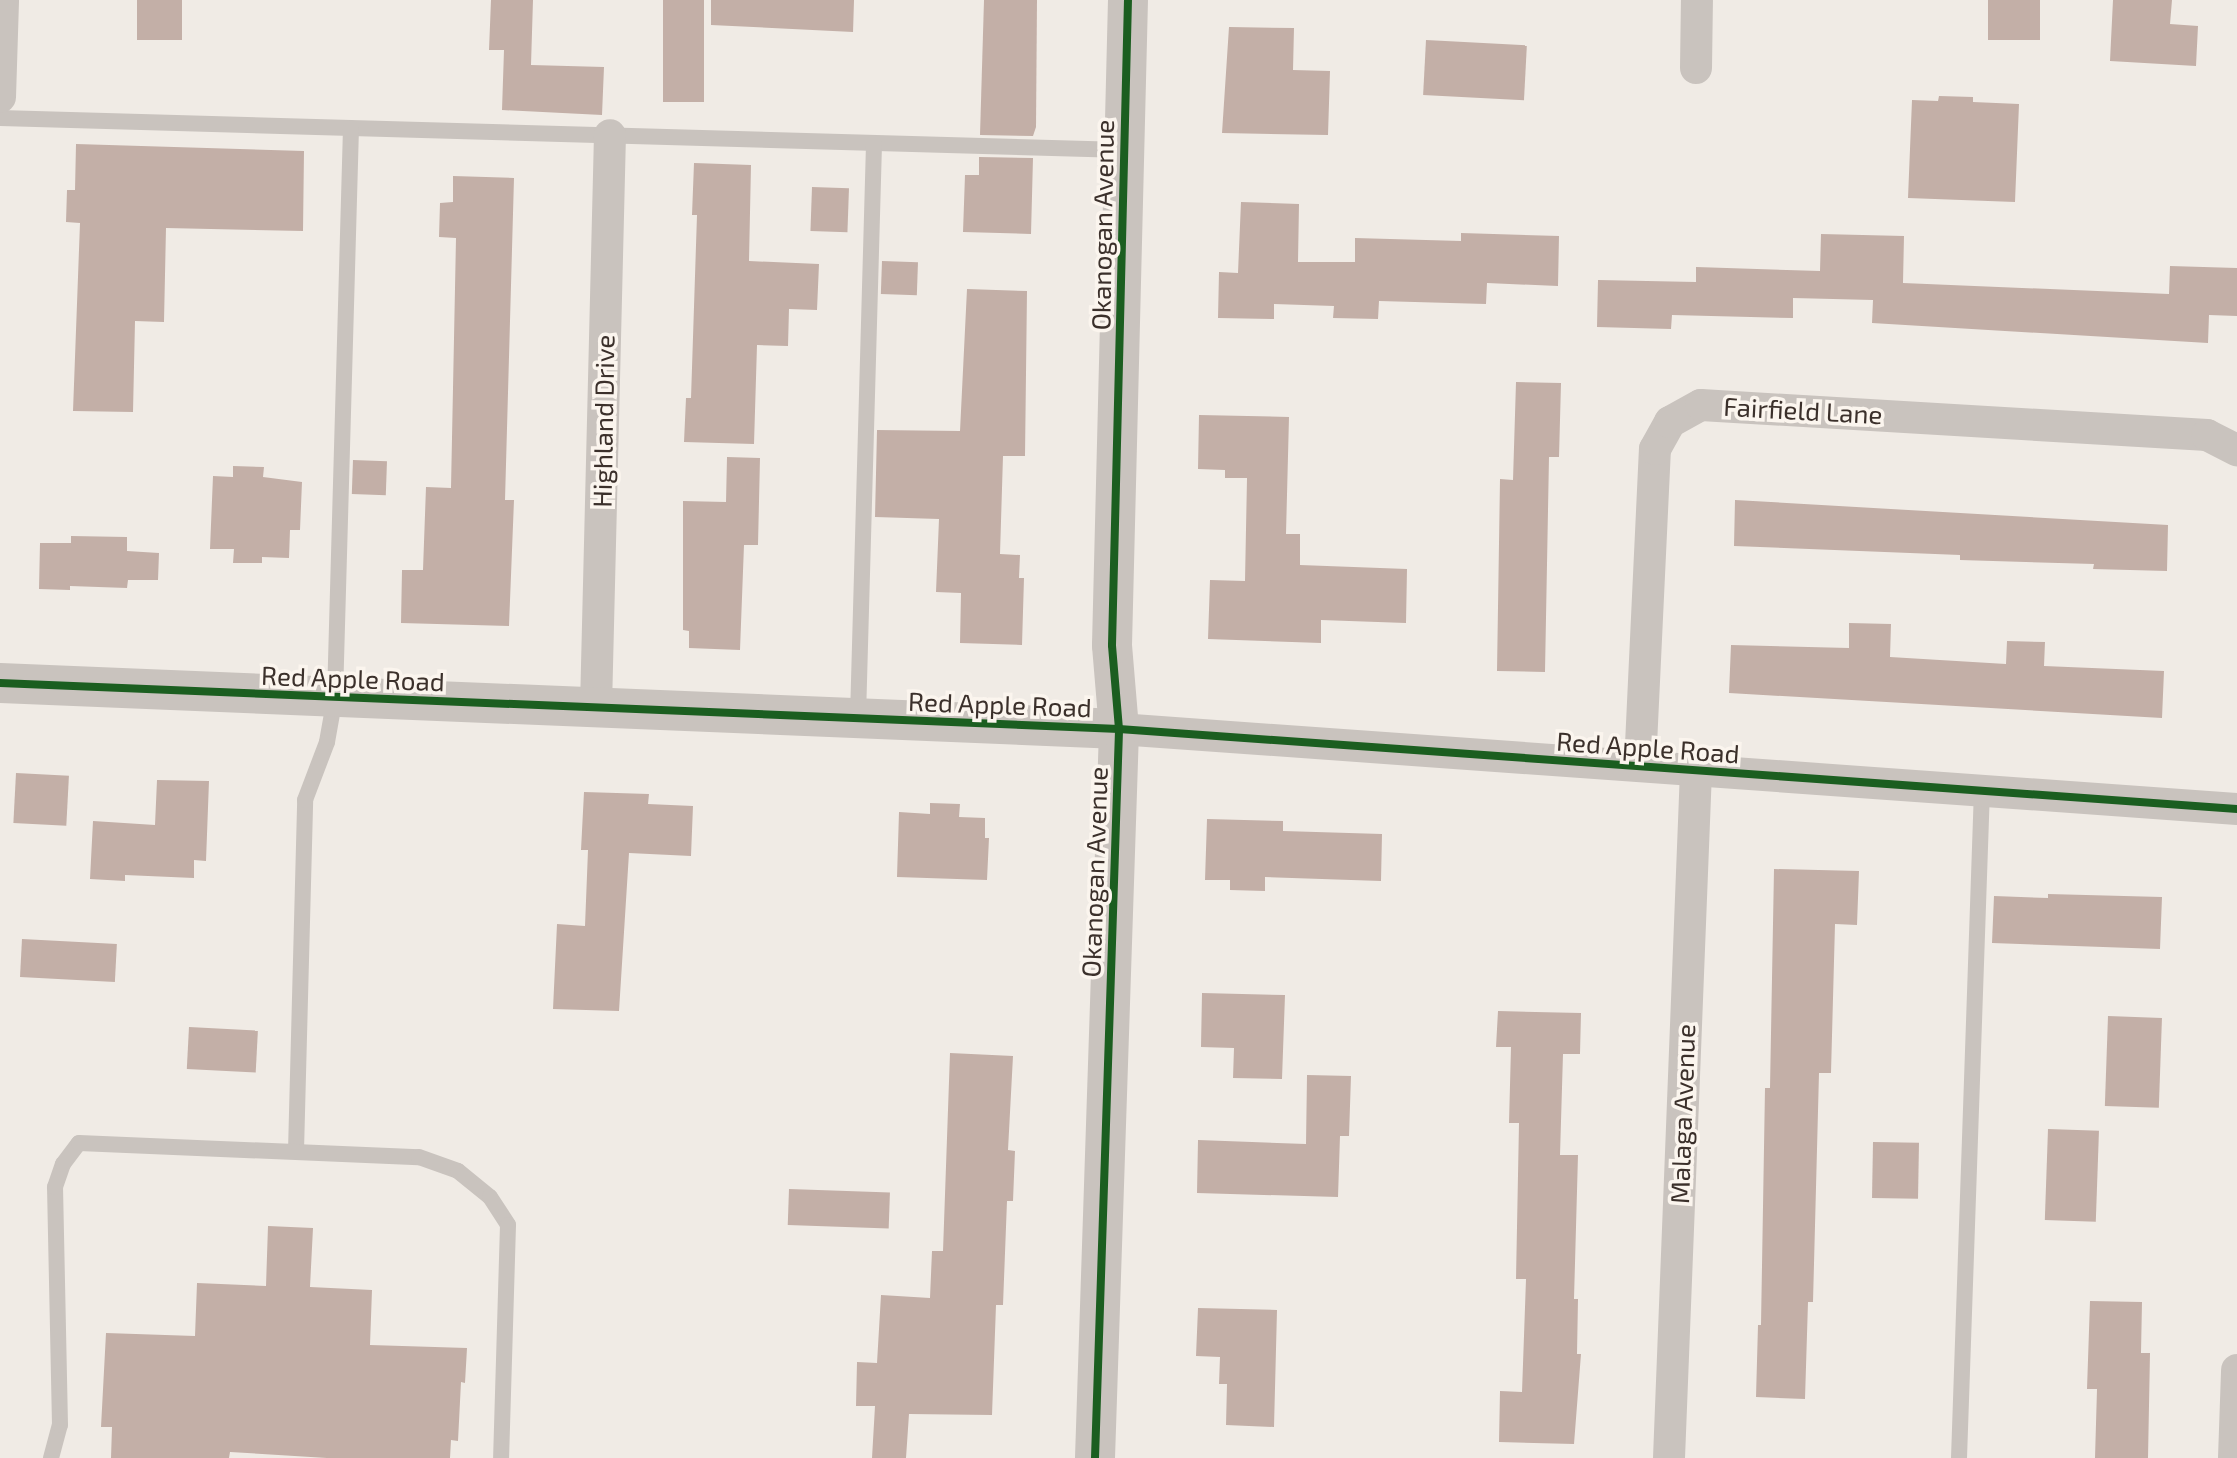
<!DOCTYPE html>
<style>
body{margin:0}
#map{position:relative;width:2237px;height:1458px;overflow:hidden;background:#f0ebe5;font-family:"Exo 2",sans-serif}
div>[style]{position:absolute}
.building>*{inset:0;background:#c3afa7;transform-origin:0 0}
.service>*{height:16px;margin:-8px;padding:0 8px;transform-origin:8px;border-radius:8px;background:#c9c3be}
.minor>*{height:32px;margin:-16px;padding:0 16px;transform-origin:16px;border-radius:16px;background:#c9c3be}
.tertiary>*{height:40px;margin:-20px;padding:0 20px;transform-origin:20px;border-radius:20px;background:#c9c3be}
.cycleway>*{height:8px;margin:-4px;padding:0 4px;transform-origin:4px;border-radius:4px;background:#1b5e20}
span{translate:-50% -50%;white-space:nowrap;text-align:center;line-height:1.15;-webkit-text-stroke:7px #fbf5ee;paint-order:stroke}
.street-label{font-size:26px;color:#3b302b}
</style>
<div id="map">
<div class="building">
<div style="left:137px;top:0;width:45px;height:40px"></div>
<div style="clip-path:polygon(491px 0,533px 0,531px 65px,604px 67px,602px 115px,502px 110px,504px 50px,489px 50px)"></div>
<div style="left:663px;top:0;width:41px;height:102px"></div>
<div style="clip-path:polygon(711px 0,854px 0,853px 32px,711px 25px)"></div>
<div style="clip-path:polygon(984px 0,1037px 0,1036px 127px,1033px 136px,980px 135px)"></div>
<div style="left:1988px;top:0;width:52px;height:40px"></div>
<div style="clip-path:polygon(2113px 0,2172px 0,2170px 24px,2198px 26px,2196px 66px,2110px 61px)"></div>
<div style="clip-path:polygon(1229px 27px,1294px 28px,1293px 70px,1330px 71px,1328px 135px,1222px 133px)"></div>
<div style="left:1426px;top:40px;width:101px;height:55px;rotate:3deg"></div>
<div style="clip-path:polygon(1939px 96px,1973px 97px,1973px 102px,2019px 104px,2015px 202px,1908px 198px,1912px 100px,1938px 101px)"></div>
<div style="clip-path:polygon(76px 144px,304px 151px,303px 231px,166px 228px,164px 322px,135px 321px,133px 412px,73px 411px,80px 223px,66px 222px,67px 190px,75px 190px)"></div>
<div style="clip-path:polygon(979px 157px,1033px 158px,1031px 234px,963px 232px,965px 175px,979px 175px)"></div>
<div style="clip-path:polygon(694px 163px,751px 165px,749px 261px,819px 264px,817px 310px,789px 309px,788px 346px,757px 345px,754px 444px,684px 442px,686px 398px,691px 398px,697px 215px,692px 215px)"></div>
<div style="clip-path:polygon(453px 176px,514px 178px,505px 500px,514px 500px,509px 626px,401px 623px,402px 570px,423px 570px,426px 487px,451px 488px,456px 238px,439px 237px,440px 203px,453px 202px)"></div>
<div style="left:812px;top:187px;width:37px;height:44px;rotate:2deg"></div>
<div style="clip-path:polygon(1241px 202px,1299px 204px,1298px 262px,1355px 262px,1355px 238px,1461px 241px,1461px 233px,1559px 236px,1558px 286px,1487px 283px,1486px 304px,1379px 301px,1378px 319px,1333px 318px,1334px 306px,1274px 304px,1274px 319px,1218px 318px,1219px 272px,1238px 273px)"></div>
<div style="clip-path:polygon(1821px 234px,1904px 236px,1903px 283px,2169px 294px,2170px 266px,2237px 268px,2237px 316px,2209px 315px,2208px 343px,1872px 323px,1873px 300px,1793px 298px,1793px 318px,1672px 315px,1671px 329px,1597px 327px,1598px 280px,1696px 282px,1696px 267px,1820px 271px)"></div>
<div style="left:882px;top:261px;width:36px;height:33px;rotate:2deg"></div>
<div style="clip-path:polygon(967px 289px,1027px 291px,1025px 456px,1003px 456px,1000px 554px,1020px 555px,1019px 578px,1024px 578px,1022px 645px,960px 643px,961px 593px,936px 592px,939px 519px,875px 517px,877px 430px,960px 431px)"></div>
<div style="clip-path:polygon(1516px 382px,1561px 383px,1559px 457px,1549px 457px,1545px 672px,1497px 671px,1500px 479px,1513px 480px)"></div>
<div style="clip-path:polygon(1199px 415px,1289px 417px,1286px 534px,1300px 534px,1300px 565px,1407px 569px,1406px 623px,1321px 620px,1321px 643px,1208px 639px,1210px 580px,1245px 581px,1247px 478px,1225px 478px,1225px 470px,1198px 469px)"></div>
<div style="clip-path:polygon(727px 457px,760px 458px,758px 545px,744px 545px,740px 650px,689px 648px,689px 631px,683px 630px,683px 501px,726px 502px)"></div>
<div style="left:353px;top:460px;width:34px;height:34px;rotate:2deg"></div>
<div style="clip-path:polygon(233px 466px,264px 467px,263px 477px,302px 482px,300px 530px,290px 530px,289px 558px,262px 557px,262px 563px,233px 563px,234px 549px,210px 549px,213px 476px,233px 477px)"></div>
<div style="clip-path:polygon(1735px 500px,2168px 525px,2167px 571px,2093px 569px,2094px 564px,1960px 560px,1960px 555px,1734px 546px)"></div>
<div style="clip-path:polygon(71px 536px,127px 537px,127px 551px,159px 553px,158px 580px,128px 580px,127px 588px,70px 586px,70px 590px,39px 589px,40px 543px,71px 543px)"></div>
<div style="clip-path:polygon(1849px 623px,1891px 624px,1890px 657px,2006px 664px,2007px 641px,2045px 642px,2044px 666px,2164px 671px,2162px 718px,1729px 693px,1731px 645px,1849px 648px)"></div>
<div style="left:16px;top:773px;width:53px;height:50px;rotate:3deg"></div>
<div style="clip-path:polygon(157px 780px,209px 781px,206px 861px,194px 860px,194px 878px,125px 875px,125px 881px,90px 879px,93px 821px,155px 825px)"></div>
<div style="clip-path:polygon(584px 792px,649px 794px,648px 804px,693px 806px,691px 856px,629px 853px,619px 1011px,553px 1009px,557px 924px,585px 926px,588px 850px,581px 850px)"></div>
<div style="clip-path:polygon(930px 803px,960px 804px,959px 817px,985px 818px,985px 838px,989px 838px,987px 880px,897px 877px,899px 812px,930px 814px)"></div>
<div style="clip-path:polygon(1207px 819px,1283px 821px,1283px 831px,1382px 834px,1381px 881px,1265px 877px,1265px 891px,1230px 890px,1230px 880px,1205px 880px)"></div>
<div style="clip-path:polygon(1774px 869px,1859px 871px,1857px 925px,1835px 924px,1831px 1073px,1819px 1073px,1813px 1302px,1808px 1302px,1805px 1399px,1756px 1397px,1758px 1325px,1761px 1325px,1765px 1088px,1770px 1088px)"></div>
<div style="clip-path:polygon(2048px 894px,2162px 897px,2160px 949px,1992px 943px,1994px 896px,2048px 898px)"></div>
<div style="left:22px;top:939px;width:95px;height:38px;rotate:3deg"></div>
<div style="clip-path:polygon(1202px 993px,1285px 995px,1282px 1079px,1233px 1078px,1234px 1048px,1201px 1047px)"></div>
<div style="clip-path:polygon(1498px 1011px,1581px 1013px,1580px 1054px,1563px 1054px,1560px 1155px,1578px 1155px,1574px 1299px,1578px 1299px,1577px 1354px,1581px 1354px,1574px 1444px,1499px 1442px,1500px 1391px,1522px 1392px,1526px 1279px,1516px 1279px,1519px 1123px,1509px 1123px,1511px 1047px,1496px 1047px)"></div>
<div style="left:2108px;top:1016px;width:54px;height:90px;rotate:2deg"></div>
<div style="left:189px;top:1027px;width:69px;height:42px;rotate:3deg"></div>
<div style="clip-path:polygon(950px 1053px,1013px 1056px,1008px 1150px,1015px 1151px,1013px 1201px,1007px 1201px,1003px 1305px,996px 1305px,992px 1415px,909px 1414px,906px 1458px,872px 1458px,875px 1406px,856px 1406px,857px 1362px,877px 1363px,881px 1295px,930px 1298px,932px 1251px,943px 1251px)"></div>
<div style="clip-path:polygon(1307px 1075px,1351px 1076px,1349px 1136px,1340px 1136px,1338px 1197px,1197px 1193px,1198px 1140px,1306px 1144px)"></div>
<div style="left:2048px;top:1129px;width:51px;height:91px;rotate:2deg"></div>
<div style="left:1873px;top:1142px;width:46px;height:56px;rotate:1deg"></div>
<div style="left:789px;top:1189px;width:101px;height:36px;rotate:2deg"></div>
<div style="clip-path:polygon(268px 1226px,313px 1228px,310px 1287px,372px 1290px,370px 1345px,467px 1348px,465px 1383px,461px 1382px,458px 1441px,451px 1440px,450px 1458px,327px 1458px,230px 1452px,229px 1458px,111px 1458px,112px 1427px,101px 1427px,106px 1333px,195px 1336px,197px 1283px,266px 1286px)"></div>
<div style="clip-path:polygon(2090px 1301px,2142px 1302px,2141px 1353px,2150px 1353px,2148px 1458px,2095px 1458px,2097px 1389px,2087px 1389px)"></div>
<div style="clip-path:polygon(1198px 1308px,1277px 1310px,1274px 1427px,1226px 1425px,1227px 1384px,1219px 1384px,1220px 1357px,1196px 1356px)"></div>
</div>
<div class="service">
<div style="left:0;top:118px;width:1124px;rotate:1.63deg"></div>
<div style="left:858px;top:717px;width:574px;rotate:-88.4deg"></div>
<div style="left:296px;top:1151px;width:351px;rotate:-88.5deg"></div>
<div style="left:305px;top:800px;width:62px;rotate:-69.2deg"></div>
<div style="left:327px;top:742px;width:46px;rotate:-79.9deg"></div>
<div style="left:335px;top:697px;width:569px;rotate:-88.39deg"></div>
<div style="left:51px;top:1458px;width:34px;rotate:-75deg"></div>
<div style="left:60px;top:1425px;width:238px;rotate:-91.2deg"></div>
<div style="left:55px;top:1187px;width:24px;rotate:-71deg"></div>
<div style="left:63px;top:1164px;width:26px;rotate:-53deg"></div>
<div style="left:79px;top:1143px;width:340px;rotate:2.4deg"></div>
<div style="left:419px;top:1157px;width:41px;rotate:19.7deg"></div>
<div style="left:458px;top:1171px;width:41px;rotate:39.1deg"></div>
<div style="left:490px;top:1197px;width:33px;rotate:57deg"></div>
<div style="left:508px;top:1225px;width:233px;rotate:91.7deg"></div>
<div style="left:1959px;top:1458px;width:667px;rotate:-88.03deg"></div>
</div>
<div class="minor">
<div style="left:1696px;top:68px;width:68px;rotate:-89.2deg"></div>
<div style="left:0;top:97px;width:97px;rotate:-88.2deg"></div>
<div style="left:596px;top:707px;width:572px;rotate:-88.6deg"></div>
<div style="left:1119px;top:729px;width:1121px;rotate:4.09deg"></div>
<div style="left:1640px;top:766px;width:317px;rotate:-87.3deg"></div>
<div style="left:1655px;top:449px;width:31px;rotate:-61deg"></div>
<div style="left:1670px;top:422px;width:35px;rotate:-29deg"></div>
<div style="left:1701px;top:405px;width:507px;rotate:3.39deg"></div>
<div style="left:2207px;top:435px;width:34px;rotate:27deg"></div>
<div style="left:1669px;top:1458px;width:689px;rotate:-87.75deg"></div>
<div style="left:2234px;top:1458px;width:88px;rotate:-88deg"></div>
</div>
<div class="tertiary">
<div style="left:0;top:683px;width:1120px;rotate:2.35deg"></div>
<div style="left:1095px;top:1458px;width:729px;rotate:-88.11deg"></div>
<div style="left:1119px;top:729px;width:84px;rotate:-94.8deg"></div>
<div style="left:1112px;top:645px;width:645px;rotate:-88.58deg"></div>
</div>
<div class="cycleway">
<div style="left:0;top:683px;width:1120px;rotate:2.35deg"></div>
<div style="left:1119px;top:729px;width:1121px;rotate:4.09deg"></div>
<div style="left:1095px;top:1458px;width:729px;rotate:-88.11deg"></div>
<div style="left:1119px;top:729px;width:84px;rotate:-94.8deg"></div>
<div style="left:1112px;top:645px;width:645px;rotate:-88.58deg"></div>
</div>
<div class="street-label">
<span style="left:1102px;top:225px;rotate:-89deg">Okanogan Avenue</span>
<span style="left:1803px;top:410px;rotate:3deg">Fairfield Lane</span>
<span style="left:603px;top:421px;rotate:-89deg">Highland Drive</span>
<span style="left:353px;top:678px;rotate:2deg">Red Apple Road</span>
<span style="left:1000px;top:704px;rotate:2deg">Red Apple Road</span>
<span style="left:1648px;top:747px;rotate:4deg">Red Apple Road</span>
<span style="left:1094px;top:872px;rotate:-88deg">Okanogan Avenue</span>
<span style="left:1682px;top:1114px;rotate:-88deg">Malaga Avenue</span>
</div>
</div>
